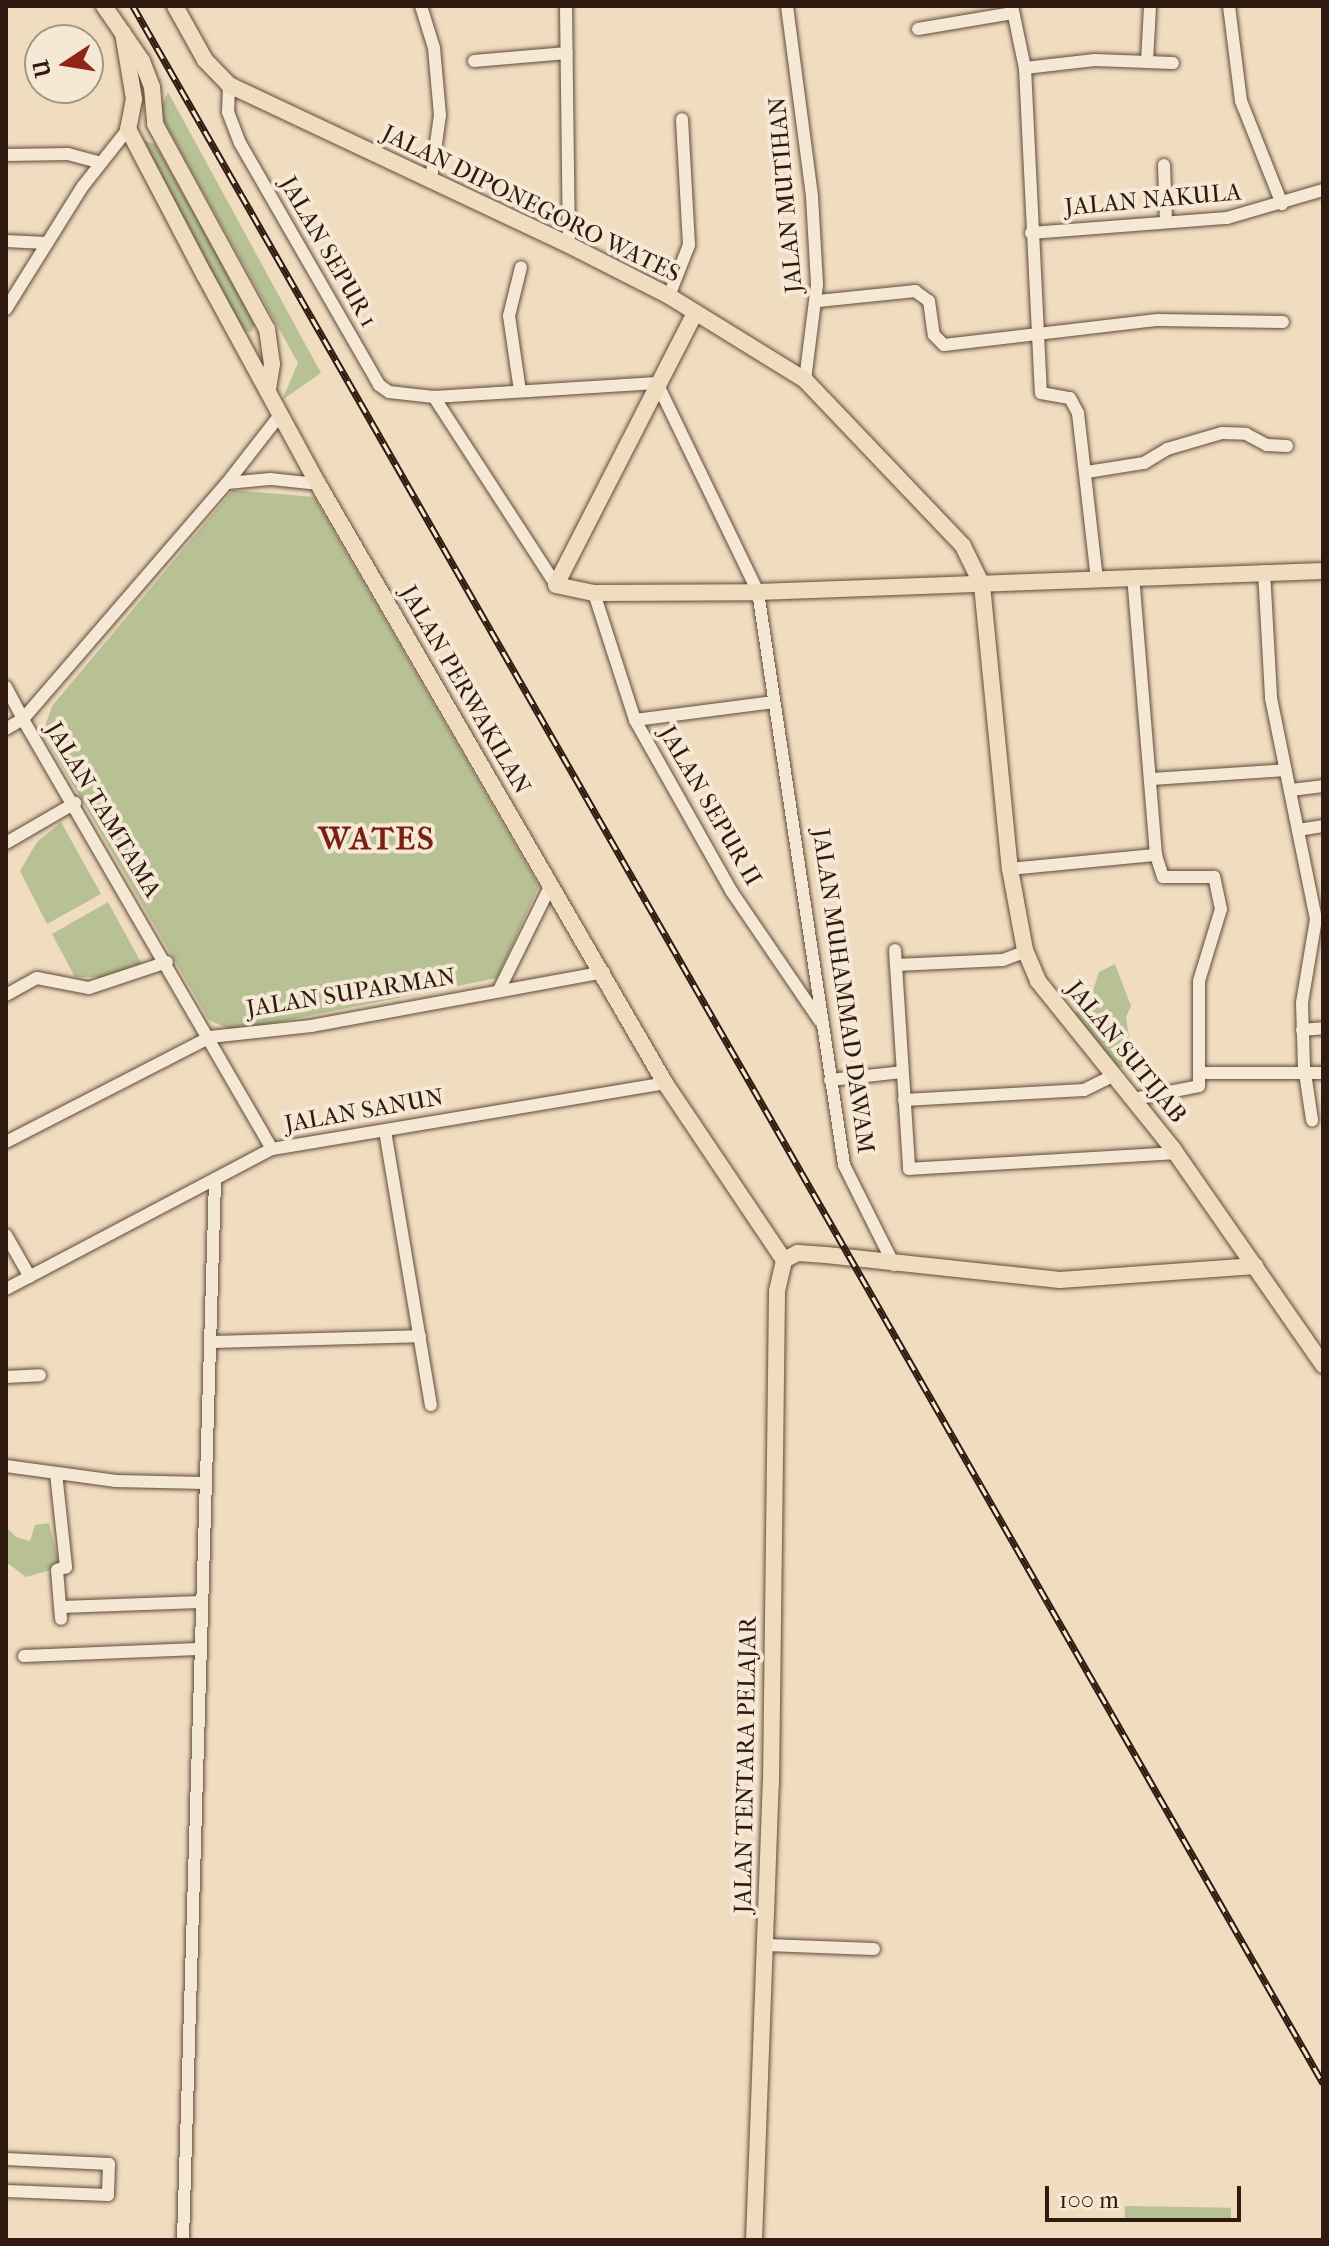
<!DOCTYPE html>
<style>
body{margin:0}
#map{position:relative;width:1329px;height:2246px;overflow:hidden;background:#f0dcbf;font-family:"IM FELL French Canon",serif}
div>[style]{position:absolute}
.green>*{inset:0;background:#b7c194;transform-origin:0 0}
.roads{filter:drop-shadow(0 0 2px #604a3b) drop-shadow(0 0 2px #604a3b)}
.minor>*{height:12px;margin:-6px;padding:0 6px;transform-origin:6px;border-radius:6px;background:#f5e8d5}
.major>*{height:16px;margin:-8px;padding:0 8px;transform-origin:8px;border-radius:8px;background:#f0dcbf}
.rail>*{height:7px;margin-top:-3.5px;transform-origin:0;background:repeating-linear-gradient(90deg,#f5e8d5 0 12px,#301a0f 0 24px);box-sizing:border-box;border-block:2px solid #301a0f}
span{translate:-50% -50%;white-space:nowrap;text-align:center;line-height:1.15;-webkit-text-stroke:8px #f5e8d5;paint-order:stroke}
.street-label{font-size:24px;color:#301a0f}
.district-label{font-size:32px;color:#7a1f14;font-weight:700;letter-spacing:2px}
.frame{position:absolute;inset:0;border:8px solid #301a0f;pointer-events:none}
.north{position:absolute;left:24px;top:24px;width:80px;height:80px;box-sizing:border-box;background:#f5e8d5;border:2px solid #a69686;border-radius:50%;rotate:258deg;font-size:22px;font-weight:700;line-height:32px;text-align:center;color:#301a0f}
.north::after{content:'';display:block;margin:auto;width:28px;height:36px;background:#8f2418;clip-path:polygon(50% 0,100% 100%,50% 72%,0 100%)}
.scale{position:absolute;left:1045px;top:2186px;width:196px;height:36px;box-sizing:border-box;border:4px solid #301a0f;border-top:0;padding-left:10px;font-size:24px;line-height:28px;white-space:nowrap;color:#301a0f;-webkit-text-stroke:6px #f5e8d5;paint-order:stroke}
</style>
<div id="map">
<div class="green">
<div style="clip-path:polygon(168px 92px,321px 373px,282px 400px,298px 363px,159px 112px)"></div>
<div style="clip-path:polygon(145px 141px,155px 144px,256px 323px,251px 332px,241px 330px,143px 150px)"></div>
<div style="clip-path:polygon(233px 490px,314px 497px,539px 886px,497px 978px,234px 1031px,209px 1020px,50px 745px,46px 724px,52px 706px)"></div>
<div style="clip-path:polygon(61px 822px,101px 894px,47px 924px,20px 871px,37px 842px)"></div>
<div style="clip-path:polygon(108px 902px,144px 968px,110px 977px,75px 977px,52px 934px)"></div>
<div style="clip-path:polygon(1115px 964px,1131px 1006px,1126px 1017px,1129px 1038px,1143px 1061px,1118px 1068px,1072px 1014px,1088px 1006px,1099px 972px)"></div>
<div style="clip-path:polygon(49px 1523px,60px 1567px,26px 1577px,6px 1562px,6px 1527px,16px 1537px,30px 1541px,35px 1525px)"></div>
<div style="left:1125px;top:2206px;width:106px;height:13px;rotate:1deg"></div>
</div>
<div class="roads">
<div class="minor">
<div style="left:421px;top:6px;width:44px;rotate:72.8deg"></div>
<div style="left:434px;top:48px;width:67px;rotate:84.9deg"></div>
<div style="left:440px;top:115px;width:65px;rotate:98deg"></div>
<div style="left:566px;top:6px;width:239px;rotate:89.3deg"></div>
<div style="left:787px;top:6px;width:193px;rotate:82.5deg"></div>
<div style="left:812px;top:197px;width:88px;rotate:86.7deg"></div>
<div style="left:817px;top:285px;width:96px;rotate:97.2deg"></div>
<div style="left:1012px;top:6px;width:63px;rotate:78.2deg"></div>
<div style="left:1025px;top:68px;width:325px;rotate:87.2deg"></div>
<div style="left:1041px;top:393px;width:29px;rotate:10deg"></div>
<div style="left:1070px;top:398px;width:17px;rotate:62deg"></div>
<div style="left:1078px;top:413px;width:167px;rotate:83.5deg"></div>
<div style="left:1229px;top:6px;width:96px;rotate:82.8deg"></div>
<div style="left:1241px;top:101px;width:111px;rotate:68.3deg"></div>
<div style="left:918px;top:29px;width:96px;rotate:-9.6deg"></div>
<div style="left:474px;top:61px;width:93px;rotate:-4.9deg"></div>
<div style="left:1147px;top:62px;width:56px;rotate:-86.9deg"></div>
<div style="left:1025px;top:68px;width:70px;rotate:-6.5deg"></div>
<div style="left:1095px;top:60px;width:78px;rotate:2.2deg"></div>
<div style="left:229px;top:85px;width:27px;rotate:92deg"></div>
<div style="left:228px;top:112px;width:33px;rotate:69deg"></div>
<div style="left:240px;top:143px;width:279px;rotate:60.1deg"></div>
<div style="left:379px;top:385px;width:12px;rotate:35deg"></div>
<div style="left:389px;top:392px;width:45px;rotate:6.3deg"></div>
<div style="left:434px;top:397px;width:223px;rotate:-3.6deg"></div>
<div style="left:657px;top:383px;width:232px;rotate:64.2deg"></div>
<div style="left:758px;top:592px;width:579px;rotate:81.46deg"></div>
<div style="left:844px;top:1165px;width:112px;rotate:63.4deg"></div>
<div style="left:6px;top:155px;width:62px;rotate:-0.9deg"></div>
<div style="left:68px;top:154px;width:34px;rotate:15deg"></div>
<div style="left:1164px;top:165px;width:57px;rotate:88deg"></div>
<div style="left:1031px;top:233px;width:197px;rotate:-4.4deg"></div>
<div style="left:1227px;top:218px;width:100px;rotate:-16.3deg"></div>
<div style="left:6px;top:241px;width:40px;rotate:2.9deg"></div>
<div style="left:669px;top:296px;width:55px;rotate:-68.6deg"></div>
<div style="left:689px;top:245px;width:126px;rotate:-93.2deg"></div>
<div style="left:818px;top:301px;width:98px;rotate:-5.9deg"></div>
<div style="left:915px;top:291px;width:17px;rotate:36deg"></div>
<div style="left:929px;top:301px;width:34px;rotate:82deg"></div>
<div style="left:934px;top:335px;width:14px;rotate:45deg"></div>
<div style="left:944px;top:345px;width:215px;rotate:-6.7deg"></div>
<div style="left:1158px;top:320px;width:125px;rotate:0.9deg"></div>
<div style="left:6px;top:309px;width:145px;rotate:-58deg"></div>
<div style="left:83px;top:186px;width:73px;rotate:-51.7deg"></div>
<div style="left:520px;top:391px;width:76px;rotate:-98.3deg"></div>
<div style="left:509px;top:316px;width:50px;rotate:-76.2deg"></div>
<div style="left:434px;top:397px;width:224px;rotate:57deg"></div>
<div style="left:1087px;top:472px;width:58px;rotate:-9deg"></div>
<div style="left:1144px;top:463px;width:27px;rotate:-31deg"></div>
<div style="left:1167px;top:449px;width:57px;rotate:-16.2deg"></div>
<div style="left:1222px;top:433px;width:24px;rotate:2deg"></div>
<div style="left:1246px;top:434px;width:24px;rotate:28deg"></div>
<div style="left:1267px;top:445px;width:20px;rotate:3deg"></div>
<div style="left:227px;top:483px;width:86px;rotate:-52.1deg"></div>
<div style="left:1264px;top:571px;width:127px;rotate:86.8deg"></div>
<div style="left:1271px;top:698px;width:226px;rotate:78.5deg"></div>
<div style="left:1316px;top:919px;width:85px;rotate:99.5deg"></div>
<div style="left:1302px;top:1003px;width:65px;rotate:88.2deg"></div>
<div style="left:1304px;top:1068px;width:5px;rotate:79deg"></div>
<div style="left:1305px;top:1073px;width:18px"></div>
<div style="left:594px;top:593px;width:133px;rotate:72.1deg"></div>
<div style="left:635px;top:720px;width:197px;rotate:60.6deg"></div>
<div style="left:732px;top:892px;width:156px;rotate:55.7deg"></div>
<div style="left:6px;top:687px;width:36px;rotate:62deg"></div>
<div style="left:23px;top:719px;width:20px;rotate:150deg"></div>
<div style="left:635px;top:720px;width:140px;rotate:-7.4deg"></div>
<div style="left:1152px;top:779px;width:134px;rotate:-3.8deg"></div>
<div style="left:1291px;top:790px;width:32px;rotate:-7deg"></div>
<div style="left:1298px;top:830px;width:25px;rotate:-9deg"></div>
<div style="left:6px;top:843px;width:80px;rotate:-30.1deg"></div>
<div style="left:1010px;top:869px;width:147px;rotate:-5.5deg"></div>
<div style="left:1156px;top:855px;width:278px;rotate:-94.7deg"></div>
<div style="left:895px;top:950px;width:219px;rotate:86.3deg"></div>
<div style="left:909px;top:1169px;width:267px;rotate:-3.4deg"></div>
<div style="left:896px;top:965px;width:107px;rotate:-2.7deg"></div>
<div style="left:1003px;top:960px;width:25px;rotate:-21deg"></div>
<div style="left:499px;top:990px;width:117px;rotate:-63.7deg"></div>
<div style="left:6px;top:995px;width:35px;rotate:-29deg"></div>
<div style="left:37px;top:978px;width:53px;rotate:10.9deg"></div>
<div style="left:89px;top:988px;width:82px;rotate:-18.4deg"></div>
<div style="left:1302px;top:1030px;width:21px;rotate:-5deg"></div>
<div style="left:1200px;top:1073px;width:105px"></div>
<div style="left:1305px;top:1073px;width:48px;rotate:81.5deg"></div>
<div style="left:830px;top:1080px;width:72px;rotate:-6.3deg"></div>
<div style="left:1134px;top:1099px;width:66px;rotate:-11.3deg"></div>
<div style="left:1199px;top:1086px;width:105px;rotate:-90deg"></div>
<div style="left:1199px;top:981px;width:75px;rotate:-73deg"></div>
<div style="left:1221px;top:909px;width:33px;rotate:-102deg"></div>
<div style="left:1214px;top:877px;width:51px;rotate:180deg"></div>
<div style="left:1163px;top:877px;width:23px;rotate:-108deg"></div>
<div style="left:904px;top:1100px;width:180px;rotate:-3.2deg"></div>
<div style="left:1084px;top:1090px;width:32px;rotate:-26deg"></div>
<div style="left:385px;top:1131px;width:278px;rotate:80.5deg"></div>
<div style="left:6px;top:1142px;width:229px;rotate:-27.2deg"></div>
<div style="left:210px;top:1037px;width:102px;rotate:-6.2deg"></div>
<div style="left:311px;top:1026px;width:298px;rotate:-10.4deg"></div>
<div style="left:272px;top:1149px;width:497px;rotate:-120.1deg"></div>
<div style="left:23px;top:719px;width:312px;rotate:-49.2deg"></div>
<div style="left:227px;top:483px;width:44px;rotate:-5.2deg"></div>
<div style="left:271px;top:479px;width:47px;rotate:6.1deg"></div>
<div style="left:6px;top:1235px;width:48px;rotate:60.3deg"></div>
<div style="left:6px;top:1289px;width:301px;rotate:-27.8deg"></div>
<div style="left:272px;top:1149px;width:399px;rotate:-9.5deg"></div>
<div style="left:210px;top:1342px;width:210px;rotate:-1.6deg"></div>
<div style="left:6px;top:1377px;width:34px;rotate:-3deg"></div>
<div style="left:6px;top:1466px;width:111px;rotate:7.8deg"></div>
<div style="left:116px;top:1481px;width:89px;rotate:1.3deg"></div>
<div style="left:56px;top:1473px;width:95px;rotate:83.9deg"></div>
<div style="left:66px;top:1567px;width:9px;rotate:162deg"></div>
<div style="left:57px;top:1570px;width:49px;rotate:85.3deg"></div>
<div style="left:61px;top:1607px;width:139px;rotate:-2.1deg"></div>
<div style="left:24px;top:1656px;width:174px;rotate:-2.3deg"></div>
<div style="left:766px;top:1945px;width:108px;rotate:2.1deg"></div>
<div style="left:6px;top:2159px;width:103px;rotate:2.8deg"></div>
<div style="left:109px;top:2164px;width:31px;rotate:92deg"></div>
<div style="left:108px;top:2195px;width:102px;rotate:-177.8deg"></div>
<div style="left:183px;top:2240px;width:1061px;rotate:-88.27deg"></div>
</div>
<div class="major">
<div style="left:104px;top:6px;width:67px;rotate:55.4deg"></div>
<div style="left:142px;top:61px;width:28px;rotate:69deg"></div>
<div style="left:152px;top:87px;width:37px;rotate:85deg"></div>
<div style="left:155px;top:124px;width:234px;rotate:61.4deg"></div>
<div style="left:267px;top:329px;width:35px;rotate:82deg"></div>
<div style="left:272px;top:364px;width:26px;rotate:99deg"></div>
<div style="left:175px;top:6px;width:62px;rotate:60.9deg"></div>
<div style="left:205px;top:60px;width:35px;rotate:46deg"></div>
<div style="left:229px;top:85px;width:376px;rotate:25.2deg"></div>
<div style="left:569px;top:245px;width:112px;rotate:27deg"></div>
<div style="left:669px;top:296px;width:160px;rotate:31.7deg"></div>
<div style="left:805px;top:380px;width:229px;rotate:46.4deg"></div>
<div style="left:963px;top:546px;width:43px;rotate:64deg"></div>
<div style="left:982px;top:585px;width:285px;rotate:84.4deg"></div>
<div style="left:1010px;top:869px;width:82px;rotate:79.5deg"></div>
<div style="left:1025px;top:950px;width:34px;rotate:67deg"></div>
<div style="left:1038px;top:981px;width:216px;rotate:51.2deg"></div>
<div style="left:1173px;top:1149px;width:263px;rotate:55.2deg"></div>
<div style="left:123px;top:33px;width:67px;rotate:80.5deg"></div>
<div style="left:134px;top:99px;width:31px;rotate:101deg"></div>
<div style="left:128px;top:129px;width:166px;rotate:62.4deg"></div>
<div style="left:205px;top:276px;width:237px;rotate:61.5deg"></div>
<div style="left:318px;top:484px;width:692px;rotate:59.92deg"></div>
<div style="left:665px;top:1083px;width:213px;rotate:56.1deg"></div>
<div style="left:695px;top:313px;width:305px;rotate:117.1deg"></div>
<div style="left:556px;top:585px;width:39px;rotate:12deg"></div>
<div style="left:594px;top:593px;width:164px;rotate:-0.3deg"></div>
<div style="left:758px;top:592px;width:565px;rotate:-2.13deg"></div>
<div style="left:754px;top:2240px;width:456px;rotate:-87.9deg"></div>
<div style="left:771px;top:1784px;width:493px;rotate:-89.3deg"></div>
<div style="left:777px;top:1291px;width:32px;rotate:-77deg"></div>
<div style="left:784px;top:1260px;width:16px;rotate:-27deg"></div>
<div style="left:798px;top:1253px;width:28px;rotate:4deg"></div>
<div style="left:826px;top:1255px;width:235px;rotate:6.1deg"></div>
<div style="left:1060px;top:1280px;width:196px;rotate:-4.1deg"></div>
</div>
</div>
<div class="rail">
<div style="left:133px;top:6px;width:2394px;rotate:60.19deg"></div>
</div>
<div class="street-label">
<span style="left:786px;top:195px;rotate:-95deg">JALAN MUTIHAN</span>
<span style="left:1153px;top:200px;rotate:-5deg">JALAN NAKULA</span>
<span style="left:531px;top:204px;rotate:26deg">JALAN DIPONEGORO WATES</span>
<span style="left:328px;top:252px;rotate:60deg">JALAN SEPUR 1</span>
<span style="left:465px;top:690px;rotate:60deg">JALAN PERWAKILAN</span>
<span style="left:710px;top:806px;rotate:60deg">JALAN SEPUR II</span>
<span style="left:103px;top:810px;rotate:59deg">JALAN TAMTAMA</span>
<span style="left:843px;top:991px;rotate:82deg">JALAN MUHAMMAD DAWAM</span>
<span style="left:351px;top:993px;rotate:-9deg">JALAN SUPARMAN</span>
<span style="left:1126px;top:1052px;rotate:51deg">JALAN SUTIJAB</span>
<span style="left:364px;top:1111px;rotate:-10deg">JALAN SANUN</span>
<span style="left:746px;top:1765px;rotate:-89deg">JALAN TENTARA PELAJAR</span>
</div>
<div class="district-label">
<span style="left:377px;top:839px">WATES</span>
</div>
<div class="frame"></div>
<div class="north">U</div>
<div class="scale">100 m</div>
</div>
